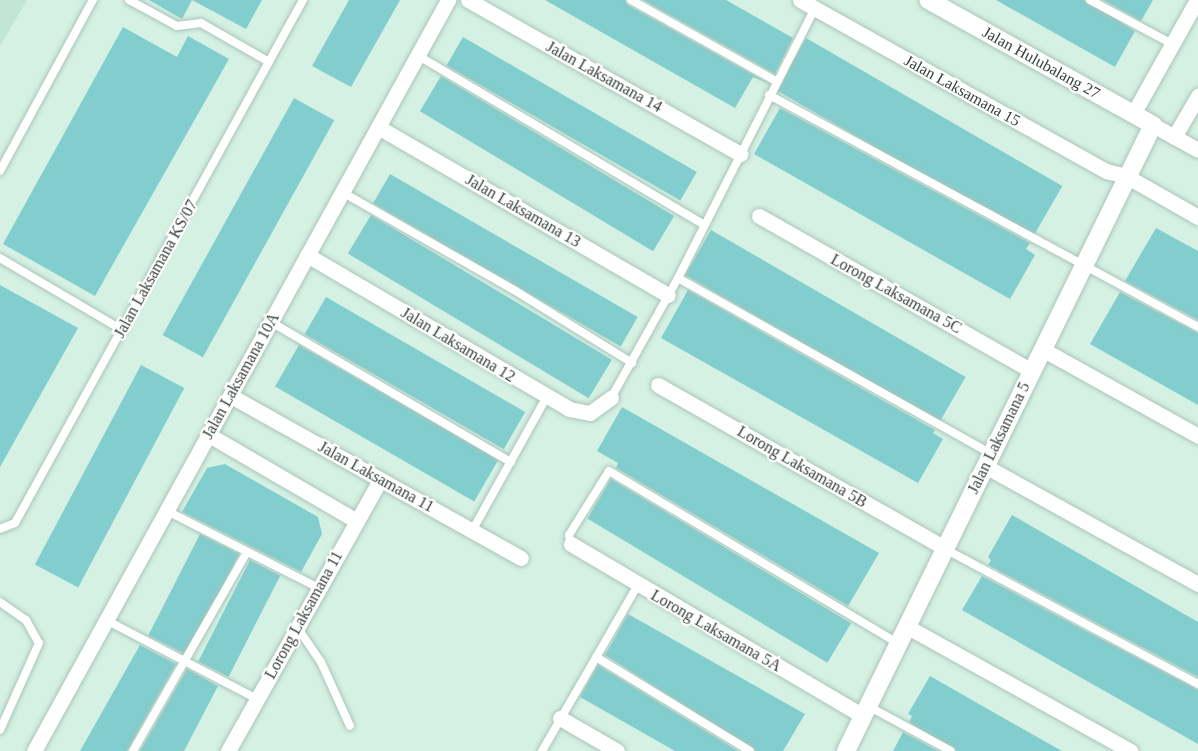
<!DOCTYPE html>
<style>
body{margin:0}
#map{position:relative;width:1198px;height:751px;overflow:hidden;background:#d5f1e4;font-family:Georgia,serif}
div>[style]{position:absolute}
.built>*{inset:0;background:#c2e6d6}
.building>*{inset:0;background:#82cdce;transform-origin:0 0}
.roads{filter:drop-shadow(0 0 2px #aac5b9) drop-shadow(0 0 2px #aac5b9)}
.service>*{height:8px;margin:-4px;padding:0 4px;transform-origin:4px;border-radius:4px;background:#fff}
.minor>*{height:15px;margin:-7.5px;padding:0 7.5px;transform-origin:7.5px;border-radius:7.5px;background:#fff}
.tertiary>*{height:18px;margin:-9px;padding:0 9px;transform-origin:9px;border-radius:9px;background:#fff}
span{translate:-50% -50%;white-space:nowrap;text-align:center;line-height:1.15;-webkit-text-stroke:4.5px #fff;paint-order:stroke}
.street-label{font-size:16px;color:#35403b}
</style>
<div id="map">
<div class="built">
<div style="clip-path:polygon(0 0,27px 0,0 46px)"></div>
</div>
<div class="building">
<div style="clip-path:polygon(149px 0,192px 0,182px 19px)"></div>
<div style="clip-path:polygon(192px 0,262px 0,246px 29px)"></div>
<div style="clip-path:polygon(349px 0,400px 0,351px 87px,312px 66px)"></div>
<div style="clip-path:polygon(545px 0,625px 0,628px 5px,770px 84px,753px 77px,735px 108px)"></div>
<div style="clip-path:polygon(643px 0,726px 0,793px 38px,775px 74px)"></div>
<div style="clip-path:polygon(996px 0,1084px 0,1135px 31px,1115px 67px)"></div>
<div style="clip-path:polygon(1103px 0,1153px 0,1141px 21px)"></div>
<div style="clip-path:polygon(123px 27px,177px 57px,188px 36px,229px 59px,95px 296px,3px 244px)"></div>
<div style="left:463px;top:37px;width:270px;height:33px;rotate:30deg"></div>
<div style="left:806px;top:38px;width:296px;height:60px;rotate:30deg"></div>
<div style="left:441px;top:76px;width:272px;height:41px;rotate:31deg"></div>
<div style="left:294px;top:98px;width:46px;height:271px;rotate:29deg"></div>
<div style="clip-path:polygon(780px 108px,1030px 243px,1026px 249px,1035px 255px,1010px 299px,754px 154px)"></div>
<div style="left:390px;top:174px;width:286px;height:34px;rotate:30deg"></div>
<div style="left:371px;top:215px;width:281px;height:45px;rotate:31deg"></div>
<div style="clip-path:polygon(1156px 228px,1198px 251px,1198px 320px,1125px 281px)"></div>
<div style="left:711px;top:230px;width:294px;height:52px;rotate:30deg"></div>
<div style="clip-path:polygon(0 285px,78px 328px,0 467px)"></div>
<div style="clip-path:polygon(688px 290px,935px 430px,933px 433px,943px 439px,918px 483px,661px 338px)"></div>
<div style="clip-path:polygon(1120px 292px,1198px 333px,1198px 405px,1090px 344px)"></div>
<div style="left:326px;top:297px;width:230px;height:43px;rotate:30deg"></div>
<div style="left:299px;top:345px;width:230px;height:48px;rotate:30deg"></div>
<div style="left:141px;top:365px;width:49px;height:226px;rotate:28deg"></div>
<div style="clip-path:polygon(622px 407px,879px 553px,848px 606px,616px 468px,618px 463px,597px 451px)"></div>
<div style="clip-path:polygon(225px 464px,318px 517px,322px 534px,301px 572px,182px 512px,207px 468px)"></div>
<div style="left:611px;top:479px;width:280px;height:46px;rotate:31deg"></div>
<div style="clip-path:polygon(1012px 515px,1198px 622px,1198px 677px,988px 565px,991px 560px,988px 557px)"></div>
<div style="left:200px;top:534px;width:44px;height:114px;rotate:27deg"></div>
<div style="left:250px;top:560px;width:34px;height:114px;rotate:27deg"></div>
<div style="clip-path:polygon(982px 576px,1198px 690px,1198px 744px,962px 610px)"></div>
<div style="clip-path:polygon(628px 614px,805px 714px,783px 751px,756px 751px,605px 655px)"></div>
<div style="clip-path:polygon(140px 645px,176px 664px,127px 751px,80px 751px)"></div>
<div style="clip-path:polygon(598px 665px,738px 751px,675px 751px,580px 697px)"></div>
<div style="clip-path:polygon(187px 669px,218px 686px,184px 751px,140px 751px)"></div>
<div style="clip-path:polygon(930px 676px,1030px 733px,1062px 751px,957px 751px,909px 722px,912px 716px,908px 714px)"></div>
<div style="clip-path:polygon(903px 732px,938px 751px,893px 751px)"></div>
</div>
<div class="roads">
<div class="service">
<div style="left:129px;top:0;width:55px;rotate:28.4deg"></div>
<div style="left:177px;top:26px;width:24px;rotate:-7deg"></div>
<div style="left:201px;top:23px;width:78px;rotate:29.8deg"></div>
<div style="left:631px;top:0;width:166px;rotate:29.2deg"></div>
<div style="left:1090px;top:0;width:93px;rotate:28.2deg"></div>
<div style="left:417px;top:55px;width:334px;rotate:30.6deg"></div>
<div style="left:769px;top:95px;width:488px;rotate:28.4deg"></div>
<div style="left:0;top:171px;width:195px;rotate:-61.5deg"></div>
<div style="left:342px;top:192px;width:198px;rotate:29.7deg"></div>
<div style="left:514px;top:290px;width:139px;rotate:31.7deg"></div>
<div style="left:0;top:258px;width:142px;rotate:30.5deg"></div>
<div style="left:678px;top:278px;width:359px;rotate:29.3deg"></div>
<div style="left:271px;top:322px;width:278px;rotate:30.3deg"></div>
<div style="left:611px;top:398px;width:137px;rotate:-60.8deg"></div>
<div style="left:678px;top:278px;width:303px;rotate:-63.1deg"></div>
<div style="left:167px;top:511px;width:170px;rotate:26.9deg"></div>
<div style="left:0;top:529px;width:16px;rotate:-22deg"></div>
<div style="left:15px;top:523px;width:597px;rotate:-61.16deg"></div>
<div style="left:472px;top:531px;width:152px;rotate:-60.9deg"></div>
<div style="left:571px;top:544px;width:9px;rotate:-103deg"></div>
<div style="left:569px;top:535px;width:75px;rotate:-58deg"></div>
<div style="left:609px;top:471px;width:336px;rotate:30.8deg"></div>
<div style="left:945px;top:549px;width:287px;rotate:28.1deg"></div>
<div style="left:0;top:602px;width:32px;rotate:35deg"></div>
<div style="left:26px;top:620px;width:26px;rotate:61deg"></div>
<div style="left:39px;top:643px;width:95px;rotate:114.1deg"></div>
<div style="left:106px;top:620px;width:170px;rotate:27.6deg"></div>
<div style="left:297px;top:627px;width:42px;rotate:55.6deg"></div>
<div style="left:321px;top:662px;width:70px;rotate:65.6deg"></div>
<div style="left:596px;top:657px;width:180px;rotate:31.4deg"></div>
<div style="left:868px;top:706px;width:94px;rotate:28.5deg"></div>
<div style="left:133px;top:751px;width:229px;rotate:-60.2deg"></div>
<div style="left:542px;top:751px;width:192px;rotate:-60deg"></div>
</div>
<div class="minor">
<div style="left:468px;top:0;width:313px;rotate:29.5deg"></div>
<div style="left:800px;top:0;width:351px;rotate:29.2deg"></div>
<div style="left:1106px;top:171px;width:21px;rotate:14deg"></div>
<div style="left:1126px;top:176px;width:83px;rotate:29.7deg"></div>
<div style="left:1133px;top:114px;width:131px;rotate:-60.7deg"></div>
<div style="left:1153px;top:125px;width:51px;rotate:29.1deg"></div>
<div style="left:378px;top:127px;width:335px;rotate:30.1deg"></div>
<div style="left:1174px;top:137px;width:48px;rotate:-59.7deg"></div>
<div style="left:759px;top:216px;width:314px;rotate:29.6deg"></div>
<div style="left:307px;top:255px;width:304px;rotate:30.4deg"></div>
<div style="left:569px;top:409px;width:21px;rotate:11deg"></div>
<div style="left:590px;top:413px;width:26px;rotate:-36deg"></div>
<div style="left:1042px;top:349px;width:179px;rotate:29.1deg"></div>
<div style="left:658px;top:385px;width:330px;rotate:29.6deg"></div>
<div style="left:231px;top:396px;width:332px;rotate:29.2deg"></div>
<div style="left:209px;top:435px;width:171px;rotate:30.2deg"></div>
<div style="left:985px;top:466px;width:244px;rotate:29deg"></div>
<div style="left:571px;top:544px;width:339px;rotate:30.5deg"></div>
<div style="left:906px;top:626px;width:257px;rotate:29.1deg"></div>
<div style="left:560px;top:718px;width:66px;rotate:30.1deg"></div>
<div style="left:34px;top:751px;width:858px;rotate:-61.13deg"></div>
<div style="left:228px;top:751px;width:311px;rotate:-60.7deg"></div>
</div>
<div class="tertiary">
<div style="left:846px;top:751px;width:697px;rotate:-63.88deg"></div>
<div style="left:1153px;top:125px;width:257px;rotate:-150.9deg"></div>
</div>
</div>
<div class="street-label">
<span style="left:1041px;top:63px;rotate:29deg">Jalan Hulubalang 27</span>
<span style="left:604px;top:77px;rotate:29deg">Jalan Laksamana 14</span>
<span style="left:962px;top:91px;rotate:29deg">Jalan Laksamana 15</span>
<span style="left:523px;top:211px;rotate:30deg">Jalan Laksamana 13</span>
<span style="left:156px;top:269px;rotate:-61deg">Jalan Laksamana KS/07</span>
<span style="left:896px;top:294px;rotate:29deg">Lorong Laksamana 5C</span>
<span style="left:458px;top:345px;rotate:31deg">Jalan Laksamana 12</span>
<span style="left:241px;top:376px;rotate:-61deg">Jalan Laksamana 10A</span>
<span style="left:999px;top:438px;rotate:-64deg">Jalan Laksamana 5</span>
<span style="left:802px;top:467px;rotate:30deg">Lorong Laksamana 5B</span>
<span style="left:376px;top:477px;rotate:29deg">Jalan Laksamana 11</span>
<span style="left:304px;top:615px;rotate:-61deg">Lorong Laksamana 11</span>
<span style="left:716px;top:631px;rotate:30deg">Lorong Laksamana 5A</span>
</div>
</div>
